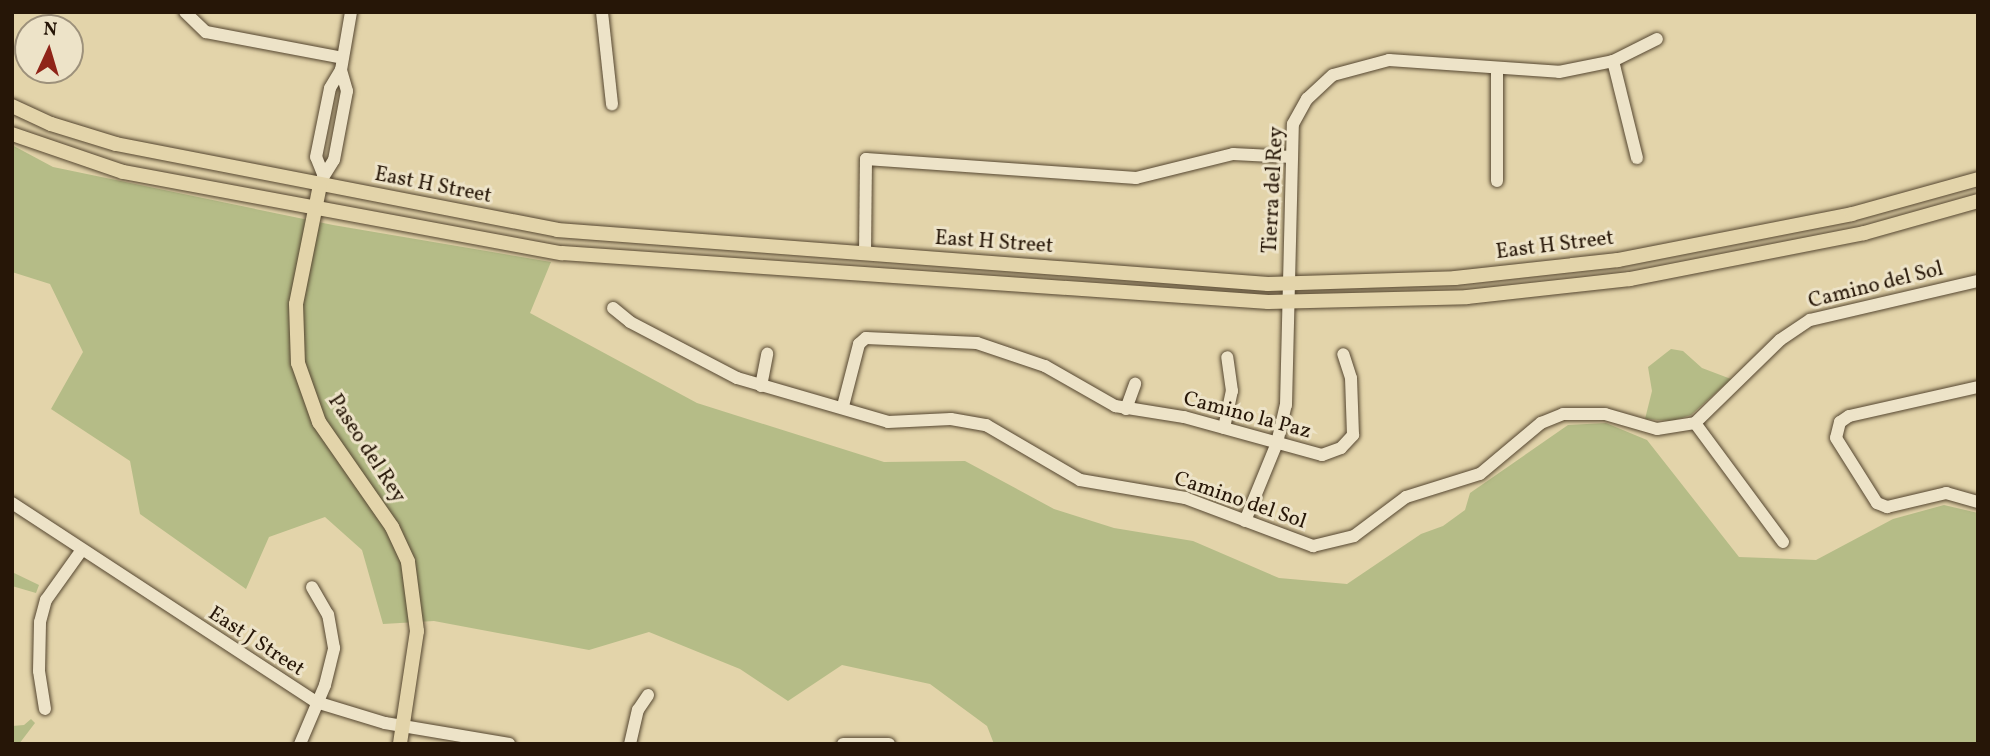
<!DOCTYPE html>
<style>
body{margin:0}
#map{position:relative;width:1990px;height:756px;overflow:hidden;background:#e3d4aa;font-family:Vollkorn,serif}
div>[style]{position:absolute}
.green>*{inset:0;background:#b5bc87}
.roads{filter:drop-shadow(0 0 2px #554630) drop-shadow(0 0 2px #554630)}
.minor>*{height:12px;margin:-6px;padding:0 6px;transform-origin:6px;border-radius:6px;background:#ede3c8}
.major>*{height:14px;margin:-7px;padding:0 7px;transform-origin:7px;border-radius:7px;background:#e3d4aa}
span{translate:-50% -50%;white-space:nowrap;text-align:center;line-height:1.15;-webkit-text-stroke:6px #ede3c8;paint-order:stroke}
.street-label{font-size:21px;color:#261607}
.frame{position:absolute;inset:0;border:14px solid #261607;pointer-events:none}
.north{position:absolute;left:14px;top:14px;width:70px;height:70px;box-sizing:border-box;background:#ede3c8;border:2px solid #9d917b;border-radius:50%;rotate:4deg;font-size:19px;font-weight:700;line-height:28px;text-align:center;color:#261607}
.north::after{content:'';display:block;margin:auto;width:24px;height:32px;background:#8f2418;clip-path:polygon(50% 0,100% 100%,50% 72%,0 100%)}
</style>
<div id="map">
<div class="green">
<div style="clip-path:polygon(12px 145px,53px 167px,333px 225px,551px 262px,530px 313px,697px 403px,884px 462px,965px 461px,1054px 509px,1114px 528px,1193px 541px,1279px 578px,1347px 584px,1421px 534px,1443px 526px,1465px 510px,1470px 493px,1568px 425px,1606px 423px,1647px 440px,1739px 557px,1816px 560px,1893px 519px,1944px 505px,1978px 513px,1978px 744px,994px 744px,987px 726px,930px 684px,842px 665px,788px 701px,740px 669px,649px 632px,589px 650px,434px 621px,383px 624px,362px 550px,325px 517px,269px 537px,246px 589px,140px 514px,130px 461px,51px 409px,83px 352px,50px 284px,12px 272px)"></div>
<div style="clip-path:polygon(1671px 349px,1683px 351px,1702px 368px,1731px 379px,1691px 415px,1672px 421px,1645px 419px,1652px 391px,1648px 367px)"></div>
<div style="clip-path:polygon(12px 572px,39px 585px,36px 593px,12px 586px)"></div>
<div style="clip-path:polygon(31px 719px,35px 723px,19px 744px,12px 744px,12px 726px,24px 725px)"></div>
</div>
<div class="roads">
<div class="minor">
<div style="left:185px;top:12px;width:29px;rotate:44deg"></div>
<div style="left:206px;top:32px;width:139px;rotate:10.7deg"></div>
<div style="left:602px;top:12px;width:93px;rotate:83.8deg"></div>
<div style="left:1613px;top:61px;width:100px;rotate:76.1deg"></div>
<div style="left:1497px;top:71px;width:110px;rotate:90deg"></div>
<div style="left:323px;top:174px;width:18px;rotate:-112deg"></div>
<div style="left:316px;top:157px;width:70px;rotate:-78.5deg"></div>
<div style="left:330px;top:88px;width:21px;rotate:-59deg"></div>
<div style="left:341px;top:70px;width:59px;rotate:-80.2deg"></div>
<div style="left:322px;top:179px;width:22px;rotate:-58deg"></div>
<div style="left:334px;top:160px;width:70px;rotate:-79.3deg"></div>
<div style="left:347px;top:91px;width:22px;rotate:-106deg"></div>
<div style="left:865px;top:254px;width:95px;rotate:-89.4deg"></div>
<div style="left:866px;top:159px;width:271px;rotate:4deg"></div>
<div style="left:1136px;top:178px;width:100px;rotate:-13.9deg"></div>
<div style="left:1233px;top:154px;width:59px;rotate:2.9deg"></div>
<div style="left:613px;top:308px;width:22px;rotate:39deg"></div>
<div style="left:630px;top:322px;width:121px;rotate:27.6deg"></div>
<div style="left:737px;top:378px;width:157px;rotate:16.2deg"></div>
<div style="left:888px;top:422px;width:63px;rotate:-2.7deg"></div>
<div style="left:951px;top:419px;width:36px;rotate:10deg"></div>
<div style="left:986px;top:425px;width:109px;rotate:30.3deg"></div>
<div style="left:1080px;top:480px;width:107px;rotate:9.7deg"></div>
<div style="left:1185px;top:498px;width:137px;rotate:20.6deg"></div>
<div style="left:1313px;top:546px;width:42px;rotate:-13.7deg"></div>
<div style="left:1354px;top:536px;width:65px;rotate:-36.9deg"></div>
<div style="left:1406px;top:497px;width:77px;rotate:-17.3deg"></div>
<div style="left:1480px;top:474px;width:80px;rotate:-39.9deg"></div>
<div style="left:1541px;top:423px;width:24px;rotate:-22deg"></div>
<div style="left:1563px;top:414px;width:42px"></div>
<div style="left:1605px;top:414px;width:54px;rotate:16.1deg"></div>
<div style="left:1657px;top:429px;width:38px;rotate:-9deg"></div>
<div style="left:1695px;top:423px;width:119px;rotate:-44.3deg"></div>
<div style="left:1780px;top:340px;width:36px;rotate:-34deg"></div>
<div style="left:1810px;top:320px;width:172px;rotate:-13.1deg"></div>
<div style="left:761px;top:386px;width:33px;rotate:-79deg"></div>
<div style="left:1978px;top:387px;width:132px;rotate:167.3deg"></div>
<div style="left:1849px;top:416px;width:11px;rotate:146deg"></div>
<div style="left:1840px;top:422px;width:16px;rotate:104deg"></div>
<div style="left:1836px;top:438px;width:77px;rotate:57.8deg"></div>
<div style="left:1877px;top:503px;width:11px;rotate:22deg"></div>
<div style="left:1887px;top:507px;width:61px;rotate:-13.3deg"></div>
<div style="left:1946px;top:493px;width:33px;rotate:16deg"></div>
<div style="left:843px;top:406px;width:64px;rotate:-75.5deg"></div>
<div style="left:859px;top:344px;width:9px;rotate:-41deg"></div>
<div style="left:866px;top:338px;width:111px;rotate:2.6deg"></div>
<div style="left:977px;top:343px;width:72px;rotate:18.7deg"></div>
<div style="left:1045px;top:366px;width:81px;rotate:29.7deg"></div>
<div style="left:1115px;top:406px;width:70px;rotate:9.1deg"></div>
<div style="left:1184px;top:417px;width:143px;rotate:15.4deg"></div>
<div style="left:1322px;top:455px;width:20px;rotate:-20deg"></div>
<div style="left:1341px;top:448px;width:18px;rotate:-47deg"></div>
<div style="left:1353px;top:435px;width:57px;rotate:-92deg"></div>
<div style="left:1351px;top:378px;width:25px;rotate:-108deg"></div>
<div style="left:1126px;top:409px;width:27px;rotate:-70deg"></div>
<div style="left:1695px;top:423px;width:148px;rotate:53.5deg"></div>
<div style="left:1224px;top:428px;width:38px;rotate:-78deg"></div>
<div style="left:1232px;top:391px;width:34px;rotate:-98deg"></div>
<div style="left:12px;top:503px;width:363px;rotate:33.2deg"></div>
<div style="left:316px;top:702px;width:72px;rotate:16.9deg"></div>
<div style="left:385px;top:723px;width:126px;rotate:9.6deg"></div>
<div style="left:1245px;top:521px;width:84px;rotate:-67.7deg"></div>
<div style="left:1277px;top:443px;width:39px;rotate:-77deg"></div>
<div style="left:1286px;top:405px;width:281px;rotate:-88.6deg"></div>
<div style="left:1293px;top:124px;width:29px;rotate:-61deg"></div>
<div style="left:1307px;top:99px;width:35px;rotate:-43deg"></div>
<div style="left:1333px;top:75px;width:58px;rotate:-15deg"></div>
<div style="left:1389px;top:60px;width:170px;rotate:4deg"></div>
<div style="left:1559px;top:72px;width:55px;rotate:-11.5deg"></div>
<div style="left:1613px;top:61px;width:49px;rotate:-26.6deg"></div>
<div style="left:45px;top:709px;width:38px;rotate:-99deg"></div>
<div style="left:39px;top:671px;width:49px;rotate:-88.8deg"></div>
<div style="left:40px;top:622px;width:23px;rotate:-75deg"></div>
<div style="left:46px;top:600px;width:60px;rotate:-54.5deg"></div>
<div style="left:300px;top:744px;width:64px;rotate:-67deg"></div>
<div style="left:325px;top:685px;width:38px;rotate:-76deg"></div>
<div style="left:334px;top:648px;width:34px;rotate:-100deg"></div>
<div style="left:328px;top:615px;width:32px;rotate:-120deg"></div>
<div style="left:630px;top:744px;width:35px;rotate:-77deg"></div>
<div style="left:638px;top:710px;width:18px;rotate:-56deg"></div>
<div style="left:843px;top:744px;width:46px"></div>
</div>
<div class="major">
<div style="left:12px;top:106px;width:43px;rotate:24.8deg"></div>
<div style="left:51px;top:124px;width:68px;rotate:17.1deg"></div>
<div style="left:116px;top:144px;width:449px;rotate:11deg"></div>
<div style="left:557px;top:230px;width:713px;rotate:4.34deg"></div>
<div style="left:1268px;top:284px;width:187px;rotate:-1.8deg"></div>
<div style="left:1455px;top:278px;width:164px;rotate:-6.3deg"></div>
<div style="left:1618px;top:260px;width:238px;rotate:-11.1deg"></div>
<div style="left:1852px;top:214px;width:131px;rotate:-15.5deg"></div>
<div style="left:12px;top:134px;width:117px;rotate:18.9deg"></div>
<div style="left:123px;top:172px;width:446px;rotate:10.5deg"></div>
<div style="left:562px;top:253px;width:708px;rotate:3.97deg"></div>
<div style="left:1268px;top:302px;width:199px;rotate:-1.4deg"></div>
<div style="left:1467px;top:297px;width:164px;rotate:-6.3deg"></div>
<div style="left:1630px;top:279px;width:238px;rotate:-11.1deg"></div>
<div style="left:1864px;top:233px;width:118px;rotate:-15.7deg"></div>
<div style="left:320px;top:185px;width:121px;rotate:101.4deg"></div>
<div style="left:296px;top:304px;width:59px;rotate:88.1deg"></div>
<div style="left:298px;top:363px;width:63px;rotate:70.4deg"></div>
<div style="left:319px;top:422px;width:128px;rotate:55.2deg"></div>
<div style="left:392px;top:527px;width:38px;rotate:65deg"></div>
<div style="left:408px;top:562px;width:70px;rotate:82.6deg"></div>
<div style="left:417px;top:631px;width:114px;rotate:98.6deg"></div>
</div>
</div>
<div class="street-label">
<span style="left:433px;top:186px;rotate:11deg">East H Street</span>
<span style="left:1274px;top:190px;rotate:-87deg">Tierra del Rey</span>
<span style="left:994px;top:243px;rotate:4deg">East H Street</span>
<span style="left:1555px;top:246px;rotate:-7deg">East H Street</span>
<span style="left:1876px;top:286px;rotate:-14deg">Camino del Sol</span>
<span style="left:1247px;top:416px;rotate:15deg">Camino la Paz</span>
<span style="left:366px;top:449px;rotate:57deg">Paseo del Rey</span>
<span style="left:1240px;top:501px;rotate:19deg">Camino del Sol</span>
<span style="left:256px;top:642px;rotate:33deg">East J Street</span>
</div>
<div class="frame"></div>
<div class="north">N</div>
</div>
